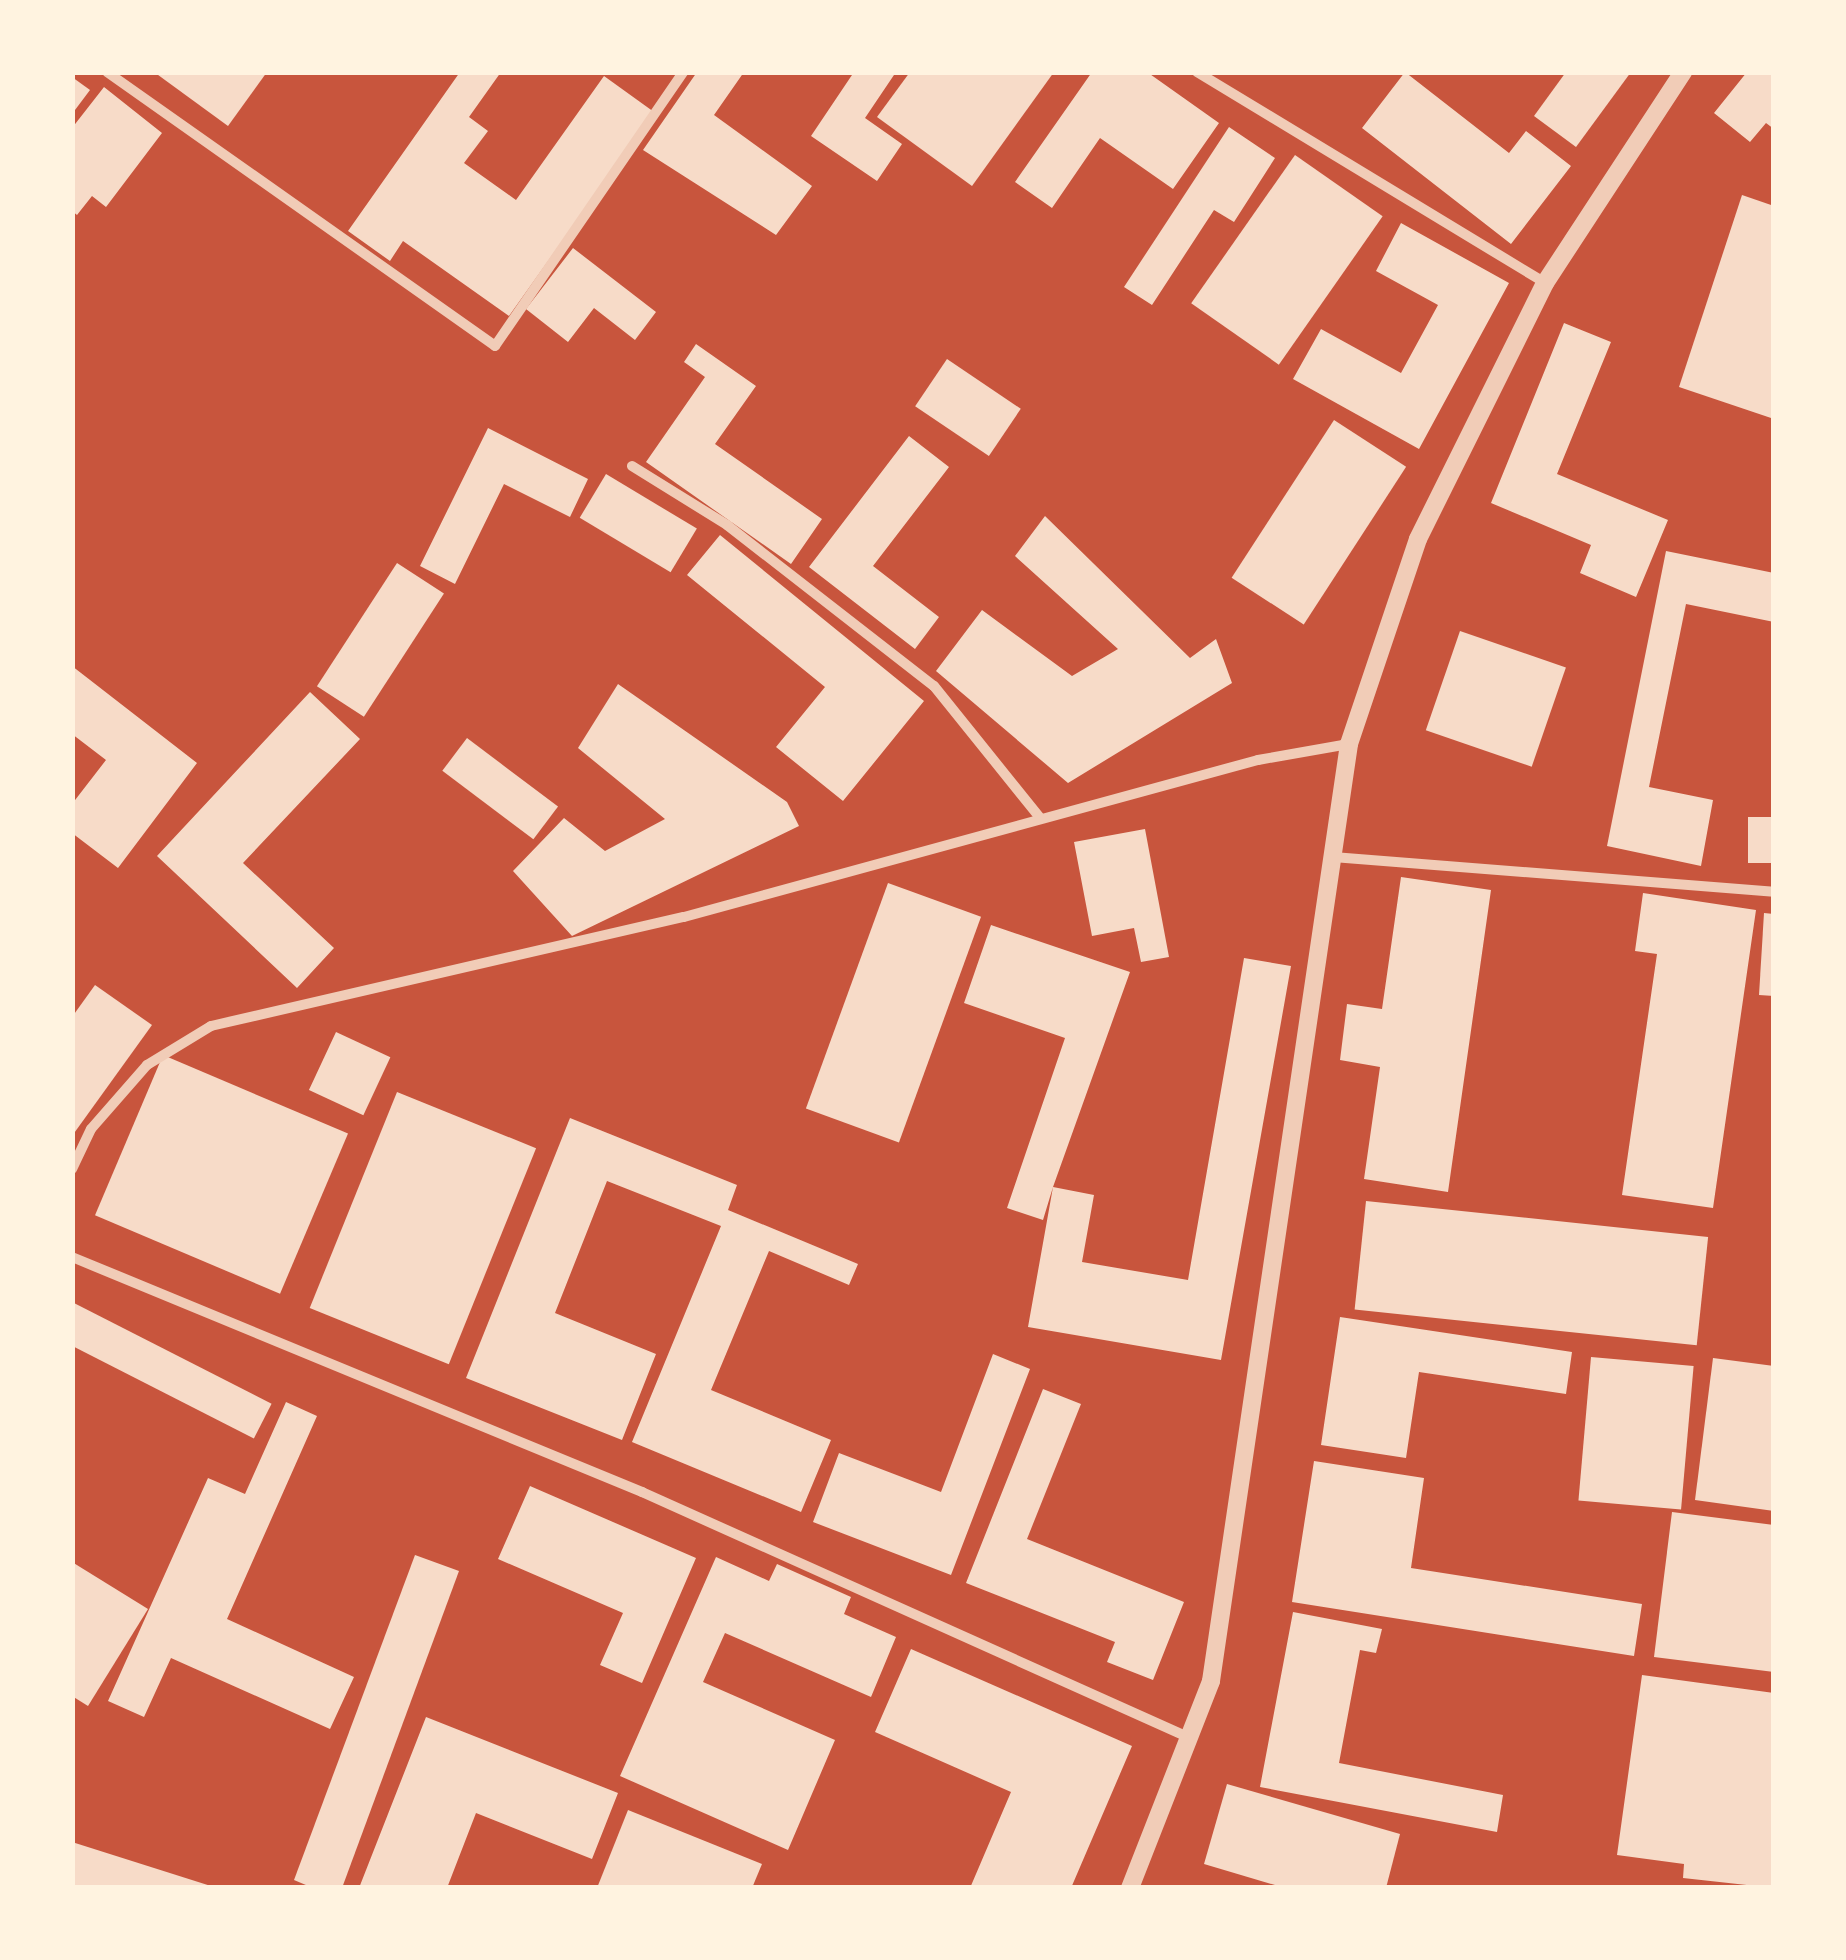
<!DOCTYPE html>
<style>
body{margin:0}
#map{position:relative;width:1846px;height:1960px;overflow:hidden;background:#c8553d;font-family:"Noto Sans",sans-serif}
div>[style]{position:absolute}
.building>*{inset:0;background:#f7dbc8;transform-origin:0 0}
.minor>*{height:10px;margin:-5px;padding:0 5px;transform-origin:5px;border-radius:5px;background:#f1ccb7}
.tertiary>*{height:18px;margin:-9px;padding:0 9px;transform-origin:9px;border-radius:9px;background:#f1ccb7}
span{translate:-50% -50%;white-space:nowrap;text-align:center;line-height:1.15;-webkit-text-stroke:10px #fff3e0;paint-order:stroke}
.frame{position:absolute;inset:0;border:75px solid #fff3e0;pointer-events:none}
</style>
<div id="map">
<div class="building">
<div style="clip-path:polygon(154px 72px,267px 72px,228px 126px)"></div>
<div style="clip-path:polygon(460px 72px,501px 72px,469px 117px,488px 131px,464px 163px,516px 200px,604px 76px,654px 112px,509px 316px,403px 241px,390px 261px,348px 231px)"></div>
<div style="clip-path:polygon(697px 72px,744px 72px,714px 115px,812px 186px,776px 235px,643px 150px)"></div>
<div style="clip-path:polygon(854px 72px,896px 72px,865px 118px,902px 144px,877px 181px,811px 136px)"></div>
<div style="clip-path:polygon(910px 72px,1054px 72px,972px 186px,877px 117px)"></div>
<div style="clip-path:polygon(1092px 72px,1147px 72px,1219px 123px,1173px 189px,1100px 138px,1052px 208px,1015px 182px)"></div>
<div style="clip-path:polygon(1405px 72px,1509px 153px,1526px 131px,1571px 166px,1511px 244px,1362px 128px)"></div>
<div style="clip-path:polygon(1566px 72px,1631px 72px,1576px 147px,1534px 116px)"></div>
<div style="clip-path:polygon(1747px 72px,1774px 72px,1774px 129px,1766px 123px,1750px 142px,1714px 113px)"></div>
<div style="clip-path:polygon(72px 77px,90px 90px,72px 114px)"></div>
<div style="clip-path:polygon(104px 87px,162px 133px,106px 207px,92px 196px,77px 215px,72px 211px,72px 128px)"></div>
<div style="clip-path:polygon(1229px 127px,1275px 158px,1234px 222px,1214px 210px,1152px 305px,1124px 287px)"></div>
<div style="left:1295px;top:155px;width:107px;height:181px;rotate:35deg"></div>
<div style="clip-path:polygon(1742px 195px,1774px 206px,1774px 419px,1679px 387px)"></div>
<div style="clip-path:polygon(1401px 223px,1509px 283px,1419px 449px,1293px 379px,1321px 329px,1401px 373px,1438px 305px,1376px 271px)"></div>
<div style="clip-path:polygon(573px 248px,656px 312px,635px 340px,594px 308px,568px 342px,526px 309px)"></div>
<div style="clip-path:polygon(1564px 323px,1611px 342px,1557px 474px,1668px 520px,1636px 597px,1580px 573px,1591px 545px,1491px 503px)"></div>
<div style="clip-path:polygon(696px 344px,756px 386px,715px 444px,822px 519px,791px 564px,646px 462px,705px 377px,684px 362px)"></div>
<div style="left:947px;top:359px;width:89px;height:57px;rotate:34deg"></div>
<div style="left:1334px;top:420px;width:86px;height:188px;rotate:33deg"></div>
<div style="clip-path:polygon(488px 428px,588px 479px,570px 517px,504px 484px,455px 584px,420px 566px)"></div>
<div style="clip-path:polygon(909px 436px,949px 467px,873px 566px,939px 617px,915px 649px,809px 567px)"></div>
<div style="left:606px;top:474px;width:106px;height:51px;rotate:31deg"></div>
<div style="clip-path:polygon(1045px 516px,1190px 658px,1216px 639px,1232px 683px,1068px 783px,936px 671px,982px 610px,1072px 676px,1118px 649px,1015px 556px)"></div>
<div style="clip-path:polygon(720px 535px,924px 701px,843px 801px,776px 747px,825px 687px,687px 575px)"></div>
<div style="clip-path:polygon(1666px 551px,1774px 573px,1774px 622px,1686px 604px,1649px 787px,1713px 800px,1701px 866px,1607px 846px)"></div>
<div style="left:397px;top:563px;width:56px;height:147px;rotate:33deg"></div>
<div style="left:1460px;top:631px;width:112px;height:105px;rotate:19deg"></div>
<div style="clip-path:polygon(72px 666px,197px 763px,118px 868px,72px 833px,72px 804px,106px 760px,72px 734px)"></div>
<div style="clip-path:polygon(618px 684px,787px 802px,799px 826px,572px 936px,513px 871px,564px 818px,605px 851px,665px 819px,578px 748px)"></div>
<div style="clip-path:polygon(310px 692px,360px 739px,243px 863px,334px 948px,297px 988px,157px 856px)"></div>
<div style="left:467px;top:738px;width:114px;height:41px;rotate:37deg"></div>
<div style="left:1774px;top:817px;width:46px;height:26px;rotate:90deg"></div>
<div style="clip-path:polygon(1145px 829px,1169px 957px,1141px 962px,1134px 928px,1092px 936px,1074px 842px)"></div>
<div style="clip-path:polygon(1401px 877px,1491px 890px,1448px 1192px,1364px 1179px,1380px 1067px,1340px 1060px,1347px 1004px,1382px 1009px)"></div>
<div style="left:888px;top:883px;width:99px;height:240px;rotate:20deg"></div>
<div style="clip-path:polygon(1643px 893px,1756px 910px,1713px 1208px,1622px 1195px,1657px 954px,1635px 951px)"></div>
<div style="clip-path:polygon(1764px 913px,1774px 914px,1774px 996px,1759px 995px)"></div>
<div style="clip-path:polygon(991px 925px,1130px 972px,1053px 1187px,1094px 1195px,1082px 1262px,1188px 1280px,1244px 958px,1291px 966px,1221px 1360px,1028px 1327px,1053px 1187px,1043px 1220px,1007px 1208px,1065px 1038px,964px 1003px)"></div>
<div style="clip-path:polygon(95px 985px,152px 1025px,72px 1136px,72px 1017px)"></div>
<div style="left:336px;top:1032px;width:60px;height:64px;rotate:25deg"></div>
<div style="left:163px;top:1055px;width:201px;height:174px;rotate:23deg"></div>
<div style="left:397px;top:1092px;width:150px;height:233px;rotate:22deg"></div>
<div style="clip-path:polygon(570px 1118px,737px 1185px,728px 1210px,858px 1264px,849px 1285px,769px 1251px,711px 1390px,831px 1440px,801px 1512px,632px 1442px,721px 1226px,607px 1181px,555px 1313px,656px 1354px,622px 1440px,466px 1378px)"></div>
<div style="left:1366px;top:1201px;width:344px;height:109px;rotate:6deg"></div>
<div style="left:72px;top:1302px;width:224px;height:39px;rotate:27deg"></div>
<div style="clip-path:polygon(1340px 1317px,1572px 1352px,1566px 1394px,1419px 1372px,1406px 1458px,1321px 1445px)"></div>
<div style="clip-path:polygon(993px 1354px,1030px 1369px,951px 1575px,813px 1522px,839px 1453px,941px 1492px)"></div>
<div style="left:1591px;top:1357px;width:103px;height:144px;rotate:5deg"></div>
<div style="clip-path:polygon(1713px 1358px,1774px 1366px,1774px 1511px,1695px 1500px)"></div>
<div style="clip-path:polygon(1043px 1389px,1081px 1404px,1027px 1539px,1184px 1602px,1153px 1680px,1107px 1662px,1115px 1642px,966px 1583px)"></div>
<div style="clip-path:polygon(286px 1402px,317px 1416px,227px 1619px,354px 1677px,330px 1729px,171px 1658px,144px 1717px,108px 1701px,208px 1478px,245px 1494px)"></div>
<div style="clip-path:polygon(1314px 1461px,1424px 1478px,1411px 1568px,1642px 1604px,1634px 1656px,1292px 1602px)"></div>
<div style="clip-path:polygon(530px 1486px,696px 1558px,642px 1683px,600px 1665px,623px 1613px,498px 1559px)"></div>
<div style="clip-path:polygon(1672px 1512px,1774px 1525px,1774px 1672px,1654px 1657px)"></div>
<div style="clip-path:polygon(415px 1555px,459px 1571px,342px 1888px,313px 1888px,294px 1880px)"></div>
<div style="clip-path:polygon(716px 1557px,769px 1581px,777px 1564px,851px 1597px,844px 1614px,896px 1637px,871px 1697px,725px 1633px,703px 1682px,835px 1740px,788px 1850px,620px 1776px)"></div>
<div style="clip-path:polygon(72px 1562px,148px 1609px,88px 1706px,72px 1696px)"></div>
<div style="clip-path:polygon(1293px 1612px,1382px 1629px,1376px 1653px,1360px 1650px,1339px 1763px,1503px 1795px,1497px 1832px,1260px 1787px)"></div>
<div style="clip-path:polygon(911px 1649px,1132px 1746px,1071px 1888px,970px 1888px,1011px 1792px,875px 1732px)"></div>
<div style="clip-path:polygon(1642px 1675px,1774px 1693px,1774px 1888px,1683px 1878px,1684px 1864px,1617px 1855px)"></div>
<div style="clip-path:polygon(426px 1717px,618px 1793px,592px 1859px,476px 1813px,447px 1888px,359px 1888px)"></div>
<div style="clip-path:polygon(1227px 1784px,1400px 1834px,1386px 1888px,1285px 1888px,1204px 1864px)"></div>
<div style="clip-path:polygon(628px 1810px,762px 1864px,752px 1888px,597px 1888px)"></div>
<div style="clip-path:polygon(72px 1842px,214px 1887px,213px 1888px,72px 1888px)"></div>
</div>
<div class="minor">
<div style="left:107px;top:72px;width:475px;rotate:35.2deg"></div>
<div style="left:495px;top:346px;width:332px;rotate:-55.5deg"></div>
<div style="left:1197px;top:72px;width:407px;rotate:31.2deg"></div>
<div style="left:632px;top:466px;width:112px;rotate:31.8deg"></div>
<div style="left:727px;top:525px;width:262px;rotate:37.9deg"></div>
<div style="left:934px;top:686px;width:169px;rotate:51.2deg"></div>
<div style="left:1333px;top:857px;width:442px;rotate:4.5deg"></div>
<div style="left:72px;top:1169px;width:44px;rotate:-64.6deg"></div>
<div style="left:91px;top:1129px;width:85px;rotate:-48.8deg"></div>
<div style="left:147px;top:1065px;width:75px;rotate:-31.4deg"></div>
<div style="left:211px;top:1026px;width:485px;rotate:-13deg"></div>
<div style="left:684px;top:917px;width:595px;rotate:-15.3deg"></div>
<div style="left:1258px;top:760px;width:92px;rotate:-10deg"></div>
<div style="left:72px;top:1257px;width:617px;rotate:22.41deg"></div>
<div style="left:642px;top:1492px;width:601px;rotate:24.18deg"></div>
</div>
<div class="tertiary">
<div style="left:1130px;top:1888px;width:222px;rotate:-68.6deg"></div>
<div style="left:1211px;top:1681px;width:947px;rotate:-81.62deg"></div>
<div style="left:1349px;top:744px;width:216px;rotate:-71.4deg"></div>
<div style="left:1418px;top:539px;width:286px;rotate:-63.6deg"></div>
<div style="left:1545px;top:283px;width:252px;rotate:-56.8deg"></div>
</div>
<div class="frame"></div>
</div>
